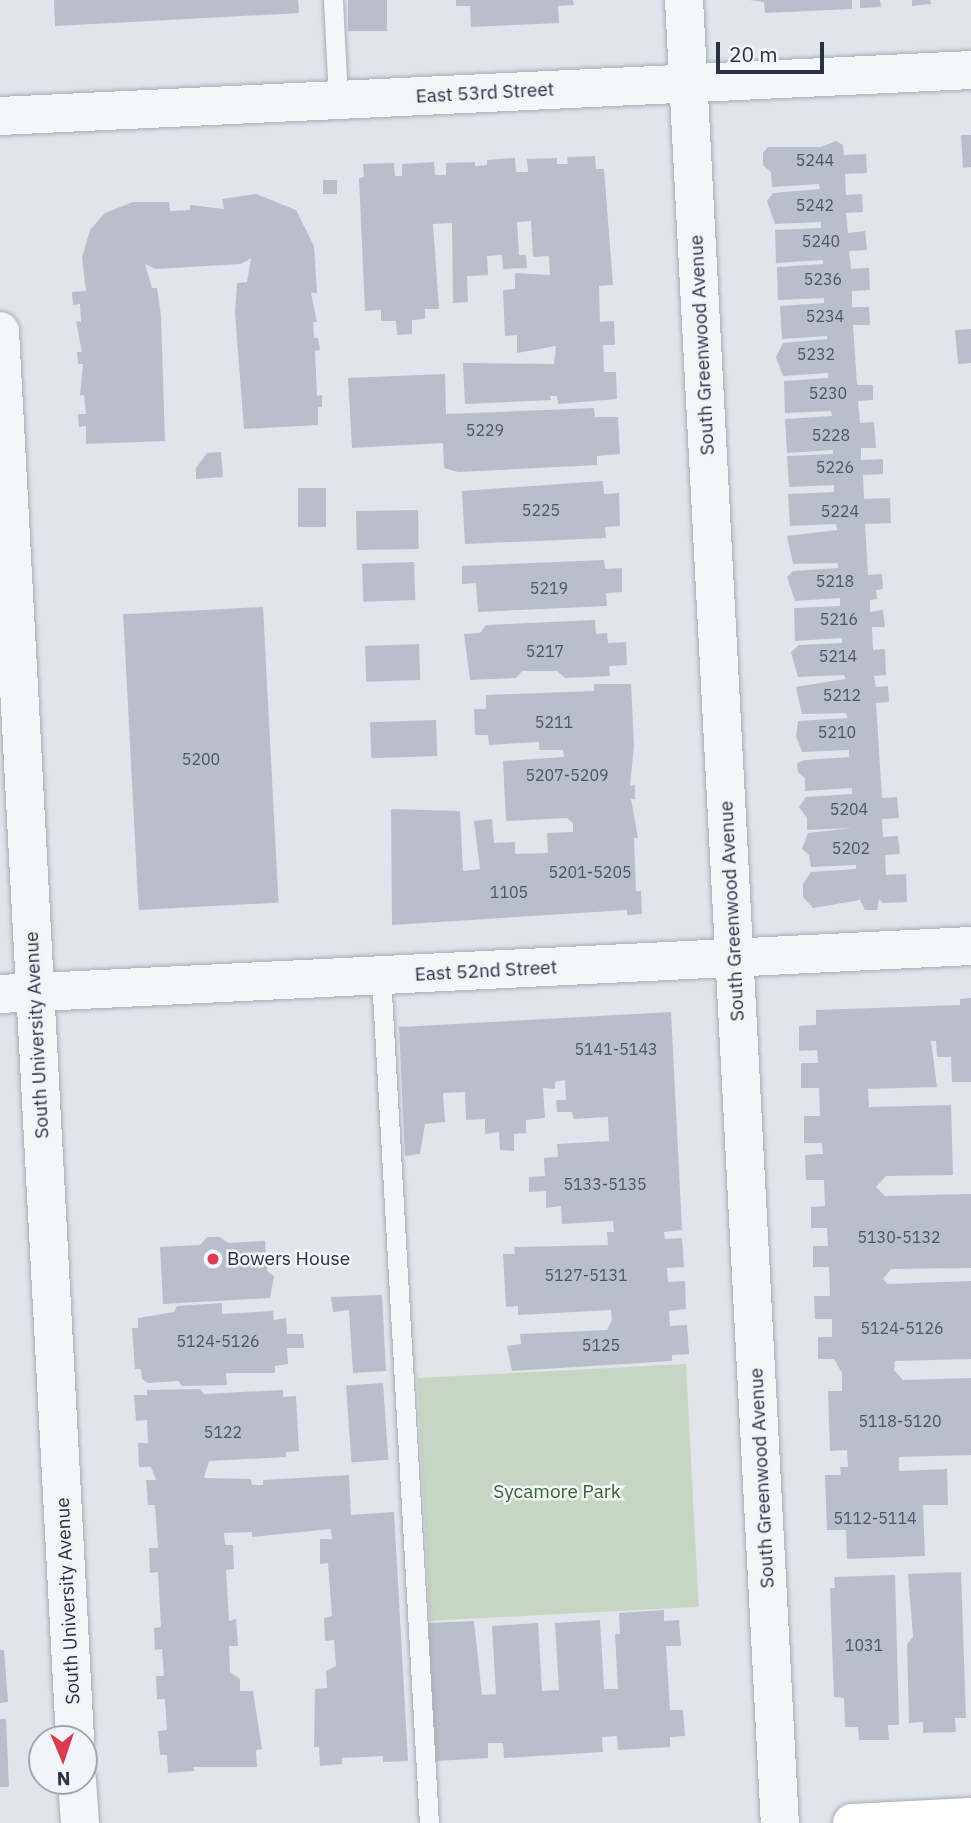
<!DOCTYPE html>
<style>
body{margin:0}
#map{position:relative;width:971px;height:1823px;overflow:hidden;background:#e1e5eb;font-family:"IBM Plex Sans",sans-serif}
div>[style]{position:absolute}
.green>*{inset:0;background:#c6d6c2;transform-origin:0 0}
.building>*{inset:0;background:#b8beca;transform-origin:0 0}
.roads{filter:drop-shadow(0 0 2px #a6acb6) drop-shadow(0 0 2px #a6acb6)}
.lane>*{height:19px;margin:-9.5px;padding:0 9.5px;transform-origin:9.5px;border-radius:9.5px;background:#f5f6f9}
.street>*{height:38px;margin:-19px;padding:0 19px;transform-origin:19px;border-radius:19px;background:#f5f6f9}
.secondary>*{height:38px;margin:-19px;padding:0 19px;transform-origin:19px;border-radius:19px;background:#fff}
.dots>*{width:19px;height:19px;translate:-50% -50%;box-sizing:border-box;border:4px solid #f1f4f8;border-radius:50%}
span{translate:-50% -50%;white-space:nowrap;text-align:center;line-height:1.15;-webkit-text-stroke:5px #f1f4f8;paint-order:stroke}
.number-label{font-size:16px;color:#4c5566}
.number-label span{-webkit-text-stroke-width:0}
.street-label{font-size:19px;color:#283245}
.poi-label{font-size:19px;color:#283245}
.left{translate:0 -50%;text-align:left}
.park-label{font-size:19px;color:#3b6234}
.north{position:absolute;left:28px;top:1725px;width:70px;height:70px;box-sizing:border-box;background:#f1f4f8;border:2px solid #a1a6b0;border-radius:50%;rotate:178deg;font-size:19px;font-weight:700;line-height:28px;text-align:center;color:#283245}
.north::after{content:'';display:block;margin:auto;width:24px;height:32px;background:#db3b50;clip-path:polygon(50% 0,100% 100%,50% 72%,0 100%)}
.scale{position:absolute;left:716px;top:42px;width:108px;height:32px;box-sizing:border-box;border:4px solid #283245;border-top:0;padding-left:9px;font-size:21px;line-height:24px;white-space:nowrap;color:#283245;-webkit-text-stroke:5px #f1f4f8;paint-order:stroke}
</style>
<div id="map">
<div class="green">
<div style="left:686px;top:1364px;width:243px;height:269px;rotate:87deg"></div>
</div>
<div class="building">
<div style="clip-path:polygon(54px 0,298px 0,299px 13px,55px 26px)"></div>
<div style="left:348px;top:0;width:39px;height:31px"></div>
<div style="clip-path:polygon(456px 0,573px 0,574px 5px,558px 6px,559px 23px,471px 27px,470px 6px,456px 6px)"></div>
<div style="clip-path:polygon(749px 0,852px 0,852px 9px,765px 13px,764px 2px)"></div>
<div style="clip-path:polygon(860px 0,880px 0,881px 7px,860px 8px)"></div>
<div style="clip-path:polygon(912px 0,930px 0,931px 4px,912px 6px)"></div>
<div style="clip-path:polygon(961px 135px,971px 135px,971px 167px,963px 168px)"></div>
<div style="clip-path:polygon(836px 141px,843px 145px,844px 155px,866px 154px,867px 173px,845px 174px,846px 195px,862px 194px,863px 212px,846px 213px,848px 233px,865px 231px,867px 250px,849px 251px,851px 269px,869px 268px,870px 290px,852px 291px,852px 307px,869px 307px,870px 325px,853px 325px,857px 385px,873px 385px,873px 400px,858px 401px,860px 423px,874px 422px,876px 448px,861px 448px,861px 460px,883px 459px,883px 474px,863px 475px,864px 499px,890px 498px,891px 523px,865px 524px,868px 575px,882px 574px,883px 589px,876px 590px,877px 599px,870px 600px,870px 612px,883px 610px,885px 627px,872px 627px,873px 650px,885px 649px,886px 675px,874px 676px,876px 687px,888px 686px,889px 702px,876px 703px,882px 798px,897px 797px,899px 818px,882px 819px,883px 837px,898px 836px,900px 854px,885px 855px,886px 875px,906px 874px,907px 902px,883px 903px,879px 899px,877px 910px,865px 910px,860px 900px,813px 908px,803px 897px,803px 884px,811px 872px,856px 869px,856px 865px,811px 867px,809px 855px,802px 849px,808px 833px,853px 828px,807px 830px,807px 818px,799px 807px,806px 797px,852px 794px,852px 788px,805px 791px,805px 778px,798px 772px,797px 763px,805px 760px,849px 757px,849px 750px,802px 752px,796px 736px,798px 721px,847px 718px,846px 713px,802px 714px,796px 687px,845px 679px,844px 675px,798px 677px,791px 652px,799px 645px,842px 643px,842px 638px,795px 641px,794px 608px,840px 606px,840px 598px,795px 601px,787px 577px,793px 571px,838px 568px,838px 563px,793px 564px,787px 536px,837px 530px,836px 524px,790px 526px,788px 494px,834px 492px,834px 485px,789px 487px,787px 456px,833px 454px,833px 450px,787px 453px,785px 419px,832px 416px,831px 411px,785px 413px,784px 381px,828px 378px,828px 373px,783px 376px,776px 357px,783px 343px,827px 339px,827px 336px,782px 339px,780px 306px,824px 303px,824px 298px,778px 300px,777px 267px,823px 264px,823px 260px,776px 263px,775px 230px,821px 228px,821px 222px,775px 224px,767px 201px,773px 193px,820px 189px,819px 184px,772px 187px,771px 172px,763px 165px,763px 153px,768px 147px,821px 147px)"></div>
<div style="clip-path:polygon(595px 156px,596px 169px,604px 169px,613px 285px,599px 286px,600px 322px,614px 321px,615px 345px,603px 345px,604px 372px,616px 372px,617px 399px,558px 404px,557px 396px,550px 396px,551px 400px,465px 404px,463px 363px,554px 364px,556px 346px,517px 353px,517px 335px,505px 336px,503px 290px,515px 289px,515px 273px,550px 275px,549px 256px,533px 257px,531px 221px,517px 222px,519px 255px,526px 255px,527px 268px,503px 269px,502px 255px,487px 256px,488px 275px,467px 276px,468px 302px,453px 303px,452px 223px,433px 224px,439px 309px,425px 309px,425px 319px,412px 320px,412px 334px,397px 335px,396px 321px,381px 321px,381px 310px,365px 311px,359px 178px,364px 177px,363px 164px,394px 163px,395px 176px,402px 176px,402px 164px,434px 162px,435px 175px,446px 175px,446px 163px,475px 162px,475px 166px,487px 165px,487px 160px,515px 158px,516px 172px,528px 172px,527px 159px,557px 158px,557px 164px,568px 164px,567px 157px)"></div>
<div style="left:337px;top:180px;width:14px;height:14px;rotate:90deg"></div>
<div style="clip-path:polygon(256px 194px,296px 210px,314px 246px,317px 293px,311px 293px,317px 322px,313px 322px,314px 338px,318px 338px,320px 350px,315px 351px,317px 396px,322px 395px,322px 407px,318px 407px,318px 425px,244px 429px,235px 313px,237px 283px,247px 282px,251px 258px,241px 264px,156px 269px,145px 264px,152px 288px,157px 288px,161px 316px,165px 441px,86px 444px,86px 426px,79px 427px,78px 414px,86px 414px,84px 395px,80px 395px,83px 364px,78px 364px,77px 352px,82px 352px,76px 321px,81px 322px,80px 304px,73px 305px,72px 292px,86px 291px,82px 258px,90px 230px,105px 213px,133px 202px,169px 202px,170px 211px,190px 210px,190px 205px,224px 209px,222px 199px)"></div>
<div style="clip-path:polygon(971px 329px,971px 363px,958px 364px,955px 330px)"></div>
<div style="clip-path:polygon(445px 374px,446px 414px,594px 408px,595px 417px,618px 417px,620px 454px,597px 456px,597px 465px,458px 472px,444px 468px,443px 443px,352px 448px,348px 378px)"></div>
<div style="clip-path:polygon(221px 452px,223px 477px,196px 479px,196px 468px,207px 453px)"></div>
<div style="clip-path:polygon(603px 481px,604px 494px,619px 493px,620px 526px,605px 527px,606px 538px,465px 544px,462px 491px)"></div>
<div style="left:298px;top:488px;width:28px;height:39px"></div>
<div style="left:418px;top:510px;width:39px;height:62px;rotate:89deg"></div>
<div style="clip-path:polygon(604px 560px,605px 569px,622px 568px,622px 592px,606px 593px,607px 606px,478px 612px,476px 583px,462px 584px,462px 566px)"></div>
<div style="left:414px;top:562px;width:38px;height:52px;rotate:88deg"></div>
<div style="left:263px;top:607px;width:296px;height:140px;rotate:87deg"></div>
<div style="clip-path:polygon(595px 620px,596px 634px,607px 633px,608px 643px,626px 642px,627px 665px,609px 666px,610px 676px,565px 678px,557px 671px,522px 671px,516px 678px,470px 680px,464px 634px,480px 633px,486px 625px)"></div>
<div style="left:419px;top:644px;width:36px;height:54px;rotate:88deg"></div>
<div style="clip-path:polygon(594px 684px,631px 684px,634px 746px,630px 786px,635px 785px,635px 799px,631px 799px,638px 838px,634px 838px,636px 891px,641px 891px,642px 914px,627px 915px,627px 910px,392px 925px,391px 809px,460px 811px,463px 871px,480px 869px,474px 821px,492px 819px,494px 843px,515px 842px,515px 854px,548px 853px,547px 833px,573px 832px,573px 823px,567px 818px,506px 821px,503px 761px,564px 757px,563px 750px,539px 750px,539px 742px,489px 745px,488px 735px,475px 735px,474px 709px,486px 709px,486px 695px,594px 691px)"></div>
<div style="left:436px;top:720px;width:36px;height:66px;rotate:88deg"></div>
<div style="clip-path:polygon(971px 998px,971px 1082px,952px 1082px,951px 1057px,937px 1057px,936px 1041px,931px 1041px,937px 1087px,868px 1089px,869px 1107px,951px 1105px,953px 1175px,886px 1176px,876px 1187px,885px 1196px,971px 1194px,971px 1268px,891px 1269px,883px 1279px,888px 1284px,971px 1281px,971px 1359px,895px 1361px,894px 1370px,903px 1380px,971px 1378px,971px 1455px,899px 1457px,899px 1471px,947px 1469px,948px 1505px,923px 1505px,925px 1556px,847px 1559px,846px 1530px,827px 1530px,825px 1475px,841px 1475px,840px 1467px,848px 1467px,847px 1450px,830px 1451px,828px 1391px,842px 1391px,842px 1373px,834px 1359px,818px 1359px,818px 1337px,832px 1337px,832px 1319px,815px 1319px,814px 1296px,830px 1296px,829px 1267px,813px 1267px,813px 1246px,828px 1246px,827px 1228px,811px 1228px,811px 1207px,825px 1206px,824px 1180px,806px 1180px,805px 1155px,823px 1154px,822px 1143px,804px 1143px,804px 1116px,820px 1116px,819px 1088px,801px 1088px,801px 1063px,818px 1063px,817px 1050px,799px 1051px,799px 1026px,816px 1025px,816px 1010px,960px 1005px,960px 999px)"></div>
<div style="clip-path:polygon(671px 1012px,682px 1230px,664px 1232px,665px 1239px,682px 1238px,684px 1267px,667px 1268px,668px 1282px,685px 1281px,686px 1309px,669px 1311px,670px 1326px,687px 1325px,689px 1354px,672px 1355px,672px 1361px,512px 1371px,507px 1346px,521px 1344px,520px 1334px,607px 1330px,612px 1320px,611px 1310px,518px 1315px,518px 1306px,506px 1307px,503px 1254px,515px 1254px,514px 1247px,608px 1245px,607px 1232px,614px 1232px,613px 1221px,562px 1224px,561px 1206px,546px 1208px,546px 1191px,529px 1192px,529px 1177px,545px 1176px,544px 1158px,558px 1157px,557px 1144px,609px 1141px,608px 1117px,574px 1119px,572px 1112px,557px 1112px,556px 1100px,566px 1100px,565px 1080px,555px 1082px,555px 1089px,543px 1088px,545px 1118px,526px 1120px,526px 1133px,514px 1134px,514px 1151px,500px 1150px,499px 1132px,485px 1134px,485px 1119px,466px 1120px,465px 1092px,443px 1093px,445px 1122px,425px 1124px,420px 1154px,405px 1156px,399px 1027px)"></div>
<div style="clip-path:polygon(207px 1237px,220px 1237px,228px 1243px,265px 1241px,267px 1271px,274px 1276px,270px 1298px,163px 1304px,160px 1247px,200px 1245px)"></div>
<div style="clip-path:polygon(382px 1295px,386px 1371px,353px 1373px,349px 1310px,333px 1312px,331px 1297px)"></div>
<div style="clip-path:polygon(222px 1303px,222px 1314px,273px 1311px,274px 1320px,286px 1318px,287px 1334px,303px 1334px,304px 1348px,287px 1348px,288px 1364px,275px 1366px,275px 1373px,226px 1373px,227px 1385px,182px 1386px,178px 1381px,148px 1383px,142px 1379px,141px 1369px,135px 1369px,132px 1328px,138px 1328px,138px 1318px,174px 1312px,177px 1306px)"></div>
<div style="left:383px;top:1383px;width:77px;height:37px;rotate:86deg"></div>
<div style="clip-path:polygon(200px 1389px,204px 1394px,283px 1390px,283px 1397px,296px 1396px,299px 1451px,286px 1452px,286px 1457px,209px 1461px,204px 1478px,251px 1479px,252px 1485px,263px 1485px,263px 1480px,349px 1475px,351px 1515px,394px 1512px,408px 1761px,383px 1762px,383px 1756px,342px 1758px,342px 1764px,320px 1766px,319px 1747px,314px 1747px,315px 1689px,327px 1688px,326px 1671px,336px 1666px,334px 1640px,325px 1641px,324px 1618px,332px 1616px,328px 1563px,320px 1564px,320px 1539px,332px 1539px,331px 1529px,252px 1537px,252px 1532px,224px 1533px,225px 1545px,233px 1545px,234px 1569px,226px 1570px,229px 1621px,236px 1619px,238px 1646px,229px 1646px,230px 1672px,240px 1679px,240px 1691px,253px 1691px,262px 1749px,256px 1750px,257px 1767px,193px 1767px,194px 1771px,168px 1773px,167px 1755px,160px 1755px,158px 1731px,167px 1730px,165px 1699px,157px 1699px,156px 1676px,164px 1676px,162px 1649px,155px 1650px,154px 1628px,161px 1627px,158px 1572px,150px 1573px,149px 1548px,158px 1548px,155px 1505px,148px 1505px,146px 1480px,156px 1480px,151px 1467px,139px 1467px,138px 1443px,148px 1443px,147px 1420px,136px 1421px,134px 1395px,147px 1395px,147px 1390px)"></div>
<div style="clip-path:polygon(961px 1572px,966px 1718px,955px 1718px,956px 1732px,923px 1733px,923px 1722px,909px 1723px,907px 1644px,913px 1637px,908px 1574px)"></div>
<div style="clip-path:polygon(895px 1575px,899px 1725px,888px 1725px,889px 1740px,859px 1740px,858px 1727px,845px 1727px,844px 1698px,834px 1697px,830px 1588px,835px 1588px,834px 1577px)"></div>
<div style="clip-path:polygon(664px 1610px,664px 1621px,679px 1620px,681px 1646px,666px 1646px,670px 1710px,683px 1710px,685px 1736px,670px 1737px,670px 1747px,618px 1750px,617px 1736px,602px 1737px,603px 1752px,504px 1758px,503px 1743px,488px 1743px,488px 1758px,436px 1761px,428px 1623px,474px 1621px,482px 1695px,496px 1694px,492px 1626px,538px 1623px,542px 1691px,559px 1690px,555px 1623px,600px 1620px,604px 1689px,618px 1689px,615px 1634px,620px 1634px,619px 1613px)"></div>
<div style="clip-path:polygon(0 1650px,4px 1650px,8px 1702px,0 1703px)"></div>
<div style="clip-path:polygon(0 1719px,6px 1719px,9px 1787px,0 1787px)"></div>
</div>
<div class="roads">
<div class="lane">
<div style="left:333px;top:0;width:100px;rotate:87.1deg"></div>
<div style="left:381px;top:976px;width:848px;rotate:86.76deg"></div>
</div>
<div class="street">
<div style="left:684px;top:0;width:1826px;rotate:86.99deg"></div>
<div style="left:0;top:116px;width:972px;rotate:-2.71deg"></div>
<div style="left:0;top:331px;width:1410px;rotate:86.95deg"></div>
<div style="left:0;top:994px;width:972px;rotate:-2.83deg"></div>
<div style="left:77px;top:1781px;width:42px;rotate:85.9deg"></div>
</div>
<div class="secondary">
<div style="left:852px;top:1823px;width:119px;rotate:-2.9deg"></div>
</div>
</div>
<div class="dots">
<div style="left:213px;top:1259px;background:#db3b50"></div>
</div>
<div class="number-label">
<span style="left:815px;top:160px">5244</span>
<span style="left:815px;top:205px">5242</span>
<span style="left:821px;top:241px">5240</span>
<span style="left:823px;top:279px">5236</span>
<span style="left:825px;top:316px">5234</span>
<span style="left:816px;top:354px">5232</span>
<span style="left:828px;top:393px">5230</span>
<span style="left:485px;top:430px">5229</span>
<span style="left:831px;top:435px">5228</span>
<span style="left:835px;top:467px">5226</span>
<span style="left:541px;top:510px">5225</span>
<span style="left:840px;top:511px">5224</span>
<span style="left:835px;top:581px">5218</span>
<span style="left:549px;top:588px">5219</span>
<span style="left:839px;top:619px">5216</span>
<span style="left:545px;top:651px">5217</span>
<span style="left:838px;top:656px">5214</span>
<span style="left:842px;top:695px">5212</span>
<span style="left:554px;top:722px">5211</span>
<span style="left:837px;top:732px">5210</span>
<span style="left:201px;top:759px">5200</span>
<span style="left:567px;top:775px">5207-5209</span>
<span style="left:849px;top:809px">5204</span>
<span style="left:851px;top:848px">5202</span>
<span style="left:590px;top:872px">5201-5205</span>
<span style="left:509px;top:892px">1105</span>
<span style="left:616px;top:1049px">5141-5143</span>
<span style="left:605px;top:1184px">5133-5135</span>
<span style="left:899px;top:1237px">5130-5132</span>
<span style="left:586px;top:1275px">5127-5131</span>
<span style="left:902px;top:1328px">5124-5126</span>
<span style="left:218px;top:1341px">5124-5126</span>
<span style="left:601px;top:1345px">5125</span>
<span style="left:900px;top:1421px">5118-5120</span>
<span style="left:223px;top:1432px">5122</span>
<span style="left:875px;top:1518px">5112-5114</span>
<span style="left:864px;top:1645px">1031</span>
</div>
<div class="street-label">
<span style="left:485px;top:93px;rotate:-3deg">East 53rd Street</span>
<span style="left:702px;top:345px;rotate:-93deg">South Greenwood Avenue</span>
<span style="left:732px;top:911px;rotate:-93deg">South Greenwood Avenue</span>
<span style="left:486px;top:971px;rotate:-3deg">East 52nd Street</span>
<span style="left:37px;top:1035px;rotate:-93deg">South University Avenue</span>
<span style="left:762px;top:1478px;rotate:-93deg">South Greenwood Avenue</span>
<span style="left:68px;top:1601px;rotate:-93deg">South University Avenue</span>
</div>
<div class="poi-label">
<span class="left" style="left:227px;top:1259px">Bowers House</span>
</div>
<div class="park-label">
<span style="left:557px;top:1492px">Sycamore Park</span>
</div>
<div class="north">N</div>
<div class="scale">20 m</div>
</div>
